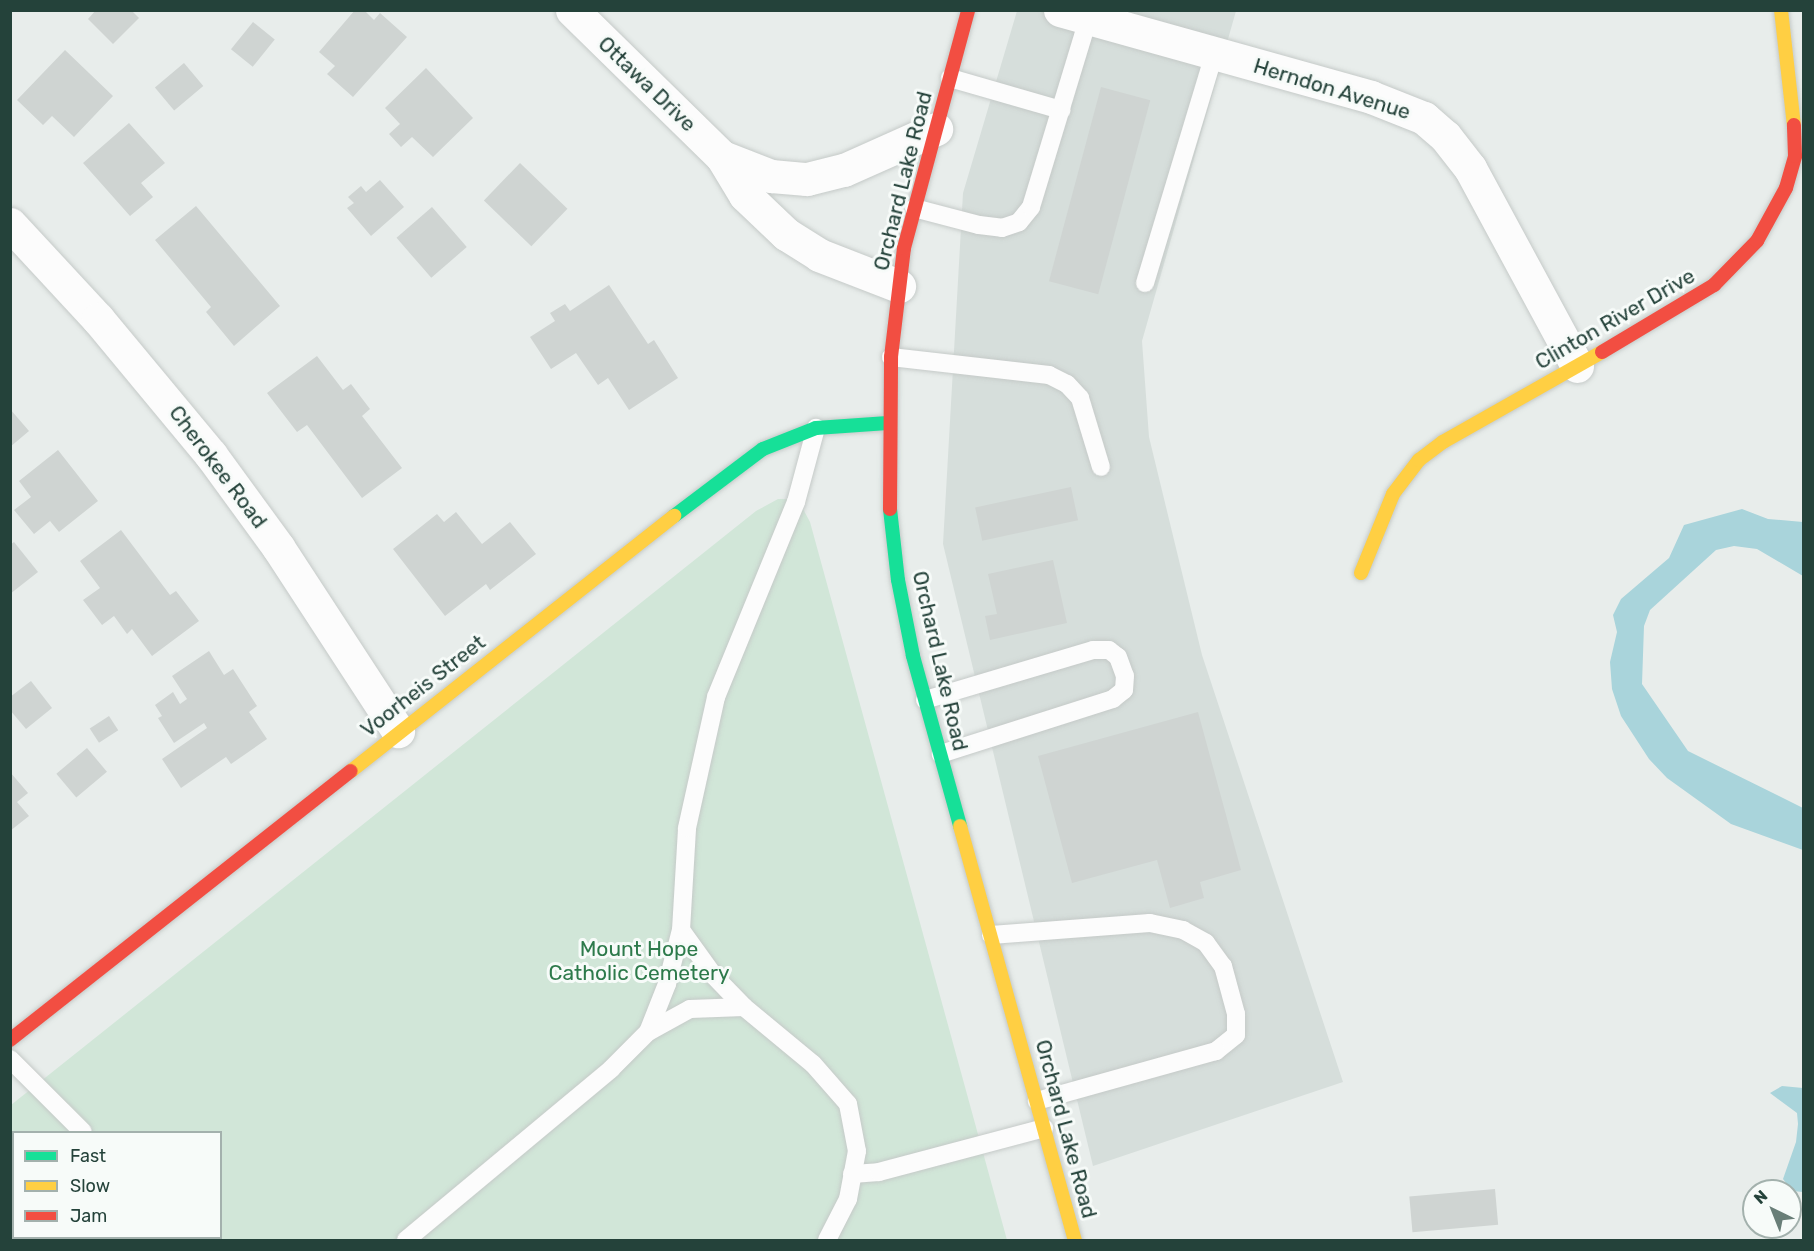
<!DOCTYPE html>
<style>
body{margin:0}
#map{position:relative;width:1814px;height:1251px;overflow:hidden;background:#e8edeb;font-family:Rubik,sans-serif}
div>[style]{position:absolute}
.built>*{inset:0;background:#d6dedb}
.green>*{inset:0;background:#d1e6d8}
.water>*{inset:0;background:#a9d4db}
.building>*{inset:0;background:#cfd4d2;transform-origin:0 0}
.roads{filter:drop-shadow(0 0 2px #c5cac8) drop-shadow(0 0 2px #c5cac8)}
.lane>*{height:18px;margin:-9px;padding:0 9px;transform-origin:9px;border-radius:9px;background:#fcfcfc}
.street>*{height:33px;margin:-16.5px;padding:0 16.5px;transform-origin:16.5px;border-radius:16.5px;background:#fcfcfc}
.fast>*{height:14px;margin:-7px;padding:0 7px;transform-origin:7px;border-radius:7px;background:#16e098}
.slow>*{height:14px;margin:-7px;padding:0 7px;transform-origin:7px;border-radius:7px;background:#ffcf43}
.jam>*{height:14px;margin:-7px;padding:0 7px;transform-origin:7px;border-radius:7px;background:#f24e42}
span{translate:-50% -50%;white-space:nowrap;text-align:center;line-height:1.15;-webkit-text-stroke:6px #f7fbf9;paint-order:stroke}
.street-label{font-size:21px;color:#24423a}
.park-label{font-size:21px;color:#2d7a4b}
.frame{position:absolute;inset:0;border:12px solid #24423a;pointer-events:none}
.legend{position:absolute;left:12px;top:1131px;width:210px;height:108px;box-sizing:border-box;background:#f7fbf9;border:2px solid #a3b1ad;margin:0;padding:8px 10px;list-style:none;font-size:18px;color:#24423a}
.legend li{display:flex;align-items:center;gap:12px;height:30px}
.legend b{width:30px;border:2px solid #a3b1ad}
.north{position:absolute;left:1742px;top:1179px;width:60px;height:60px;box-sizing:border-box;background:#f7fbf9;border:2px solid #a3b1ad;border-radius:50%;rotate:317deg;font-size:16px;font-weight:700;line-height:24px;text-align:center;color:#24423a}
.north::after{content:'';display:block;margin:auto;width:21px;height:27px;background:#697e78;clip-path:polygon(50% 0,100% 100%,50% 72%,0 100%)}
</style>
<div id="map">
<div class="built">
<div style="clip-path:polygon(1017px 11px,1236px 11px,1142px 341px,1149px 437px,1202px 655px,1343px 1082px,1093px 1166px,943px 544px,963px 193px)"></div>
</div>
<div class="green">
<div style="clip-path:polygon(evenodd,778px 499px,788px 499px,802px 507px,810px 522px,1007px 1240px,11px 1240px,11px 1105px,756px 511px,778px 499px,14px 1132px,220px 1132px,220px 1238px,14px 1238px,14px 1132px)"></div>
</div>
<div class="water">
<div style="clip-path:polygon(1742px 509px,1768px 519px,1803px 522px,1803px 576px,1757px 549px,1734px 546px,1716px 550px,1650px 610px,1644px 626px,1642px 684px,1688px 751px,1803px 808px,1803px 850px,1731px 824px,1667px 778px,1649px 759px,1621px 716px,1612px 689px,1610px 662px,1617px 632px,1613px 615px,1621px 599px,1669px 558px,1684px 525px)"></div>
<div style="clip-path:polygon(1782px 1086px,1803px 1088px,1803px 1192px,1792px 1191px,1783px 1179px,1796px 1142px,1798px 1124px,1797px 1113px,1770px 1093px)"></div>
</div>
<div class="building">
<div style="clip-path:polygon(96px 10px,131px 10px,139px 18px,113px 44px,88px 19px)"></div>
<div style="clip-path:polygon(355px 10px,364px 10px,374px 20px,380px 13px,407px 37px,353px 97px,327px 74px,335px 66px,319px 52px)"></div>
<div style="left:253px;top:22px;width:28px;height:35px;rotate:39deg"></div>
<div style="clip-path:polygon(65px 50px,113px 96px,74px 137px,52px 116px,43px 125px,17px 100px)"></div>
<div style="left:184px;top:63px;width:30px;height:38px;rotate:50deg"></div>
<div style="clip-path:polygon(426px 68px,473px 118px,433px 157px,412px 137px,401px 147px,389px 134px,400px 124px,385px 108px)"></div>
<div style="left:1101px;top:87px;width:51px;height:201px;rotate:15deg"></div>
<div style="clip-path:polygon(129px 123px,165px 163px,141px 183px,153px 197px,130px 216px,83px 163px)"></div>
<div style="left:520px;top:163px;width:66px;height:52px;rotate:44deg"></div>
<div style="clip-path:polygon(380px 180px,404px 207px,371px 236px,347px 208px,354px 203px,348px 197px,361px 186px,366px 192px)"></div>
<div style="clip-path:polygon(196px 206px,280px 306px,234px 346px,206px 312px,211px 307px,155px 240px)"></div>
<div style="left:432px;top:207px;width:53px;height:47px;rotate:49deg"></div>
<div style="clip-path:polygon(609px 285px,648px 344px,654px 340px,678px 378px,629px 410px,608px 378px,598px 385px,576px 353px,551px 369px,530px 337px,555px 321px,550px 313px,565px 304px,570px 311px)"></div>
<div style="clip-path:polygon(317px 356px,343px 390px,351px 384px,370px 409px,362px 416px,402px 468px,362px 498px,307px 425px,297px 432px,267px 393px)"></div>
<div style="clip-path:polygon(10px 409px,29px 431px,10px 447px)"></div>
<div style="clip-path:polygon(58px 450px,98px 501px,59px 532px,50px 521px,34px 534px,14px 510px,31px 497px,19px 481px)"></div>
<div style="left:1071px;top:487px;width:34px;height:98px;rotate:78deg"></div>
<div style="clip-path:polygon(456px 512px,482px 544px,510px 522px,536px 554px,490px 590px,486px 584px,445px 616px,393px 549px,437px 514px,444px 522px)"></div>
<div style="clip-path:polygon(121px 530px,170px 595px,176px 591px,199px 621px,152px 656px,132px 629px,127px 634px,114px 616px,102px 625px,83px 600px,100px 588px,80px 561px)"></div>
<div style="clip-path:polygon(14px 542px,38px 572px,10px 594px,10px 545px)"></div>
<div style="clip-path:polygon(1053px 560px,1067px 623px,990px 640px,985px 616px,997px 614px,988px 574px)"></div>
<div style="clip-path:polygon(209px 651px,224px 675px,233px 669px,257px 706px,249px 712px,267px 739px,231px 764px,226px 757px,181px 788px,162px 759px,207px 728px,204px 723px,174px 743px,158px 718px,162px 716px,155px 705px,173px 692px,180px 704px,187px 699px,172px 676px)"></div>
<div style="clip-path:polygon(31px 681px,52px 708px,26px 729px,10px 710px,10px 697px)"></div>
<div style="clip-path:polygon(1198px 712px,1241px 870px,1200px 882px,1204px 898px,1170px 908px,1157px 860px,1072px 883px,1038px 756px)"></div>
<div style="left:109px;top:716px;width:17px;height:23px;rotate:57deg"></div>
<div style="left:87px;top:748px;width:31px;height:40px;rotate:50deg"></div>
<div style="clip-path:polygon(10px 772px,28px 793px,17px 802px,29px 816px,10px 831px)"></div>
<div style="left:1495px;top:1189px;width:36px;height:86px;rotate:85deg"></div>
</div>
<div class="roads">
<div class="lane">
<div style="left:950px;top:78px;width:116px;rotate:16.1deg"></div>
<div style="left:914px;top:208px;width:67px;rotate:14.7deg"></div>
<div style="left:979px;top:225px;width:23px;rotate:7deg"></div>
<div style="left:1002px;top:228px;width:18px;rotate:-19deg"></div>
<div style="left:1019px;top:222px;width:19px;rotate:-51deg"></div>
<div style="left:1031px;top:207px;width:196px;rotate:-73.1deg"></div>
<div style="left:1145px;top:283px;width:239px;rotate:-73.2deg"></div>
<div style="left:891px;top:357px;width:159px;rotate:6.5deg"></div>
<div style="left:1049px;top:375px;width:20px;rotate:27deg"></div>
<div style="left:1067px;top:384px;width:19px;rotate:47deg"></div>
<div style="left:1080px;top:398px;width:72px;rotate:73.1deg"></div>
<div style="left:925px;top:700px;width:175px;rotate:-16.6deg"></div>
<div style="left:1093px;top:650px;width:16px"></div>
<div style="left:1109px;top:650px;width:11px;rotate:38deg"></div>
<div style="left:1118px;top:657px;width:20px;rotate:70deg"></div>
<div style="left:1125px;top:676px;width:14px;rotate:94deg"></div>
<div style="left:1124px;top:690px;width:14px;rotate:141deg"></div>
<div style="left:1113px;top:699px;width:181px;rotate:162.3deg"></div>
<div style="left:681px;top:930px;width:57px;rotate:54.3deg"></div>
<div style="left:714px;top:976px;width:43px;rotate:45.9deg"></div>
<div style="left:744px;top:1007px;width:89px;rotate:39.6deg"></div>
<div style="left:813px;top:1064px;width:53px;rotate:48.8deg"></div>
<div style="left:848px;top:1104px;width:48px;rotate:79.2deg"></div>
<div style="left:857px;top:1151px;width:49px;rotate:100.6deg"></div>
<div style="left:848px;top:1199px;width:46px;rotate:117.1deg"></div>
<div style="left:991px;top:935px;width:159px;rotate:-4.3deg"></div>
<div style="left:1150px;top:923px;width:34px;rotate:12deg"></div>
<div style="left:1183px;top:930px;width:26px;rotate:29deg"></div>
<div style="left:1206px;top:943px;width:29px;rotate:54deg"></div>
<div style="left:1223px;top:966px;width:50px;rotate:74.8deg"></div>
<div style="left:1236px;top:1014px;width:21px;rotate:90deg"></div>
<div style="left:1236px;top:1035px;width:26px;rotate:141deg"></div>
<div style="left:1216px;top:1051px;width:186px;rotate:164.4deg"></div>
<div style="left:648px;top:1032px;width:48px;rotate:-28.7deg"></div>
<div style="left:690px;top:1009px;width:54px;rotate:-2.1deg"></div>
<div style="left:10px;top:1059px;width:103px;rotate:45deg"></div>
<div style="left:852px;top:1174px;width:27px;rotate:-4deg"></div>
<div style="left:879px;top:1172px;width:171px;rotate:-14.9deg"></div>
<div style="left:160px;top:1238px;width:4px;rotate:34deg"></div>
<div style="left:406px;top:1240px;width:267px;rotate:-39.8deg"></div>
<div style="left:611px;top:1069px;width:52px;rotate:-45deg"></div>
<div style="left:648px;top:1032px;width:52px;rotate:-68.4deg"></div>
<div style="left:667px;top:984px;width:56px;rotate:-75.5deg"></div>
<div style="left:681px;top:930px;width:102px;rotate:-86.6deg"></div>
<div style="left:687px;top:828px;width:134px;rotate:-77.5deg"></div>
<div style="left:716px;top:697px;width:211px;rotate:-67.7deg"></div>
<div style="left:796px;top:502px;width:77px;rotate:-74.9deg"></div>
</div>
<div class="street">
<div style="left:572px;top:10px;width:210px;rotate:44.4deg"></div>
<div style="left:722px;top:157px;width:44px;rotate:58.8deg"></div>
<div style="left:745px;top:195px;width:57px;rotate:43.6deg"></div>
<div style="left:786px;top:234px;width:39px;rotate:32deg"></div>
<div style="left:819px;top:255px;width:86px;rotate:21.2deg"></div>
<div style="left:1060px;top:10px;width:323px;rotate:15.6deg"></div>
<div style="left:1371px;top:97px;width:57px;rotate:21.6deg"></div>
<div style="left:1424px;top:118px;width:28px;rotate:41deg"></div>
<div style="left:1445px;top:136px;width:41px;rotate:52deg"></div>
<div style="left:1470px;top:168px;width:225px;rotate:61.6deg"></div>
<div style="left:722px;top:157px;width:53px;rotate:21.2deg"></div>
<div style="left:771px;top:176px;width:36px;rotate:5deg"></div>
<div style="left:807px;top:179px;width:38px;rotate:-14deg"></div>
<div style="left:844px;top:170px;width:101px;rotate:-24deg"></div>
<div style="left:10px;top:224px;width:129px;rotate:47.2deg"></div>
<div style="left:98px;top:319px;width:177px;rotate:50.3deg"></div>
<div style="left:211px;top:455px;width:114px;rotate:53.9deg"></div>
<div style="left:278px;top:547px;width:220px;rotate:56.9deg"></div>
</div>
<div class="fast">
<div style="left:890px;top:509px;width:71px;rotate:83.6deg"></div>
<div style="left:898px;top:580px;width:77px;rotate:78.8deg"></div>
<div style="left:913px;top:656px;width:176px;rotate:74.5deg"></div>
<div style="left:674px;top:516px;width:111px;rotate:-37deg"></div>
<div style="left:763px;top:449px;width:57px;rotate:-21.6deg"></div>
<div style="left:816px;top:428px;width:72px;rotate:-4deg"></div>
</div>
<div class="slow">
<div style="left:1781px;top:10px;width:116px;rotate:83.6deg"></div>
<div style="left:1361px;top:573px;width:85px;rotate:-67.9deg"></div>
<div style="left:1393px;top:494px;width:43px;rotate:-52.6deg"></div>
<div style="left:1419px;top:460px;width:30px;rotate:-37deg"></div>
<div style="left:1443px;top:442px;width:183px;rotate:-29.5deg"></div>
<div style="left:351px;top:771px;width:412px;rotate:-38.3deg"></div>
<div style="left:960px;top:826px;width:430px;rotate:74.5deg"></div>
</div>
<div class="jam">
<div style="left:1602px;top:352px;width:131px;rotate:-30.9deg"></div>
<div style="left:1714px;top:285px;width:62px;rotate:-45.7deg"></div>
<div style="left:1757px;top:241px;width:60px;rotate:-61.3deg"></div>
<div style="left:1786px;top:188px;width:33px;rotate:-74deg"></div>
<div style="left:1795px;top:156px;width:31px;rotate:-92deg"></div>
<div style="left:890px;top:509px;width:152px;rotate:-89.6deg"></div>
<div style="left:891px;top:357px;width:110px;rotate:-83.2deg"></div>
<div style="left:904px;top:248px;width:246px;rotate:-74.9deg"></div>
<div style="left:10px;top:1040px;width:434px;rotate:-38.3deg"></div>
</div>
</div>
<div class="street-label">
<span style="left:647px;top:84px;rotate:44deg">Ottawa Drive</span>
<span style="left:1332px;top:89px;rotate:17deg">Herndon Avenue</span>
<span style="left:903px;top:181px;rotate:-76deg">Orchard Lake Road</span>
<span style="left:1615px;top:319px;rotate:-30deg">Clinton River Drive</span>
<span style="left:218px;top:467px;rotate:53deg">Cherokee Road</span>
<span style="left:940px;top:661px;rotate:77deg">Orchard Lake Road</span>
<span style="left:423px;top:686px;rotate:-38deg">Voorheis Street</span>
<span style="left:1066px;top:1129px;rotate:75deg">Orchard Lake Road</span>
</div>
<div class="park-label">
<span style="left:639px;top:961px">Mount Hope<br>Catholic Cemetery</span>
</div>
<div class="frame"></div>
<ul class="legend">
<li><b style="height:8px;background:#16e098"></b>Fast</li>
<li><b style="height:8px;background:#ffcf43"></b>Slow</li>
<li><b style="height:8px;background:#f24e42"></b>Jam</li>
</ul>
<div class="north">N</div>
</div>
